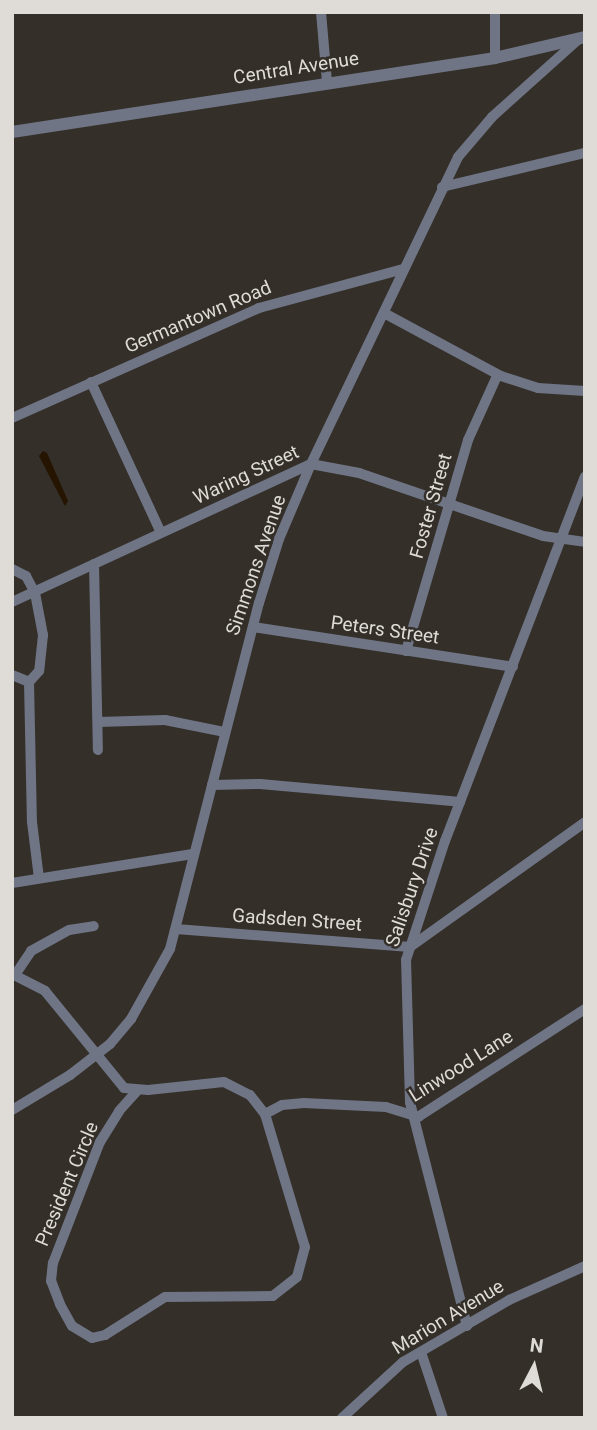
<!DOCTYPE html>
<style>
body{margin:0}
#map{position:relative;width:597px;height:1430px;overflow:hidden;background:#342f29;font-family:Roboto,sans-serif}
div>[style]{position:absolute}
.water>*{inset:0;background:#251400}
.minor>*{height:10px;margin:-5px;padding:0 5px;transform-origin:5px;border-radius:5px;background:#6f7585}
.tertiary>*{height:12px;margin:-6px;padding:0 6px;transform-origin:6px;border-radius:6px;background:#6f7585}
span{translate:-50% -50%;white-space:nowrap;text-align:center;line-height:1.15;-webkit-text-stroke:5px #342f29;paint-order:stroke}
.street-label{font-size:19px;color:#dfdcd8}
.frame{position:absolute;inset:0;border:14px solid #dfdcd8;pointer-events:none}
.north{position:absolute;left:499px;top:1332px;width:70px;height:70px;-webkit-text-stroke:5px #342f29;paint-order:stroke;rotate:7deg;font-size:19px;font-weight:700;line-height:28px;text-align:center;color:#dfdcd8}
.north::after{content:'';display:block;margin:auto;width:24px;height:32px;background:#dfdcd8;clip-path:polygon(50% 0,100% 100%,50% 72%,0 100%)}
</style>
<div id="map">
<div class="water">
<div style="clip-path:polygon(43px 451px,47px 453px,68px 501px,65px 506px,39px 456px)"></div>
</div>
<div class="minor">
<div style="left:321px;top:12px;width:70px;rotate:85.1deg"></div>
<div style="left:495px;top:58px;width:46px;rotate:-90deg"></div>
<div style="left:442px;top:187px;width:147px;rotate:-13.4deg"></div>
<div style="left:384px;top:313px;width:133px;rotate:28.3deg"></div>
<div style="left:501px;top:376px;width:39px;rotate:18deg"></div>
<div style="left:538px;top:388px;width:47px;rotate:3.7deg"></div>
<div style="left:91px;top:382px;width:166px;rotate:65.1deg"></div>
<div style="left:12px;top:418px;width:270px;rotate:-24deg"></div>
<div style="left:259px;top:308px;width:150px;rotate:-15.1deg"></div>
<div style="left:94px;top:564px;width:186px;rotate:88.8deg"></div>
<div style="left:12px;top:569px;width:16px;rotate:27deg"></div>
<div style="left:26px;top:576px;width:19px;rotate:62deg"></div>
<div style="left:35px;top:593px;width:43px;rotate:79.2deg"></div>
<div style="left:43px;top:635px;width:36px;rotate:96deg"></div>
<div style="left:39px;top:671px;width:15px;rotate:132deg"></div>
<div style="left:29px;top:682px;width:140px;rotate:88.8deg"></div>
<div style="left:32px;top:822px;width:56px;rotate:82.9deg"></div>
<div style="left:12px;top:602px;width:329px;rotate:-24.8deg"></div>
<div style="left:311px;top:464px;width:49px;rotate:10.6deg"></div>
<div style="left:359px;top:473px;width:194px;rotate:18.9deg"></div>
<div style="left:543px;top:536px;width:42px;rotate:8.1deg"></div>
<div style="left:253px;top:627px;width:263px;rotate:8.7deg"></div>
<div style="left:406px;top:651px;width:220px;rotate:-73.6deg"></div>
<div style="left:468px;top:440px;width:72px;rotate:-65.6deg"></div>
<div style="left:12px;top:675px;width:18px;rotate:22deg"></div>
<div style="left:98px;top:722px;width:67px;rotate:-1.7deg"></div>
<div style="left:165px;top:720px;width:60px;rotate:11.5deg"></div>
<div style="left:212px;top:785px;width:48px;rotate:-1.2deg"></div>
<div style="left:260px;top:784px;width:201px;rotate:5.1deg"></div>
<div style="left:12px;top:883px;width:183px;rotate:-9.1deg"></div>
<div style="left:176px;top:929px;width:235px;rotate:4.4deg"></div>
<div style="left:410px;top:947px;width:215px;rotate:-35.5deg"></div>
<div style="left:12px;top:974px;width:37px;rotate:27deg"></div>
<div style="left:45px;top:991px;width:125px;rotate:50.8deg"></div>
<div style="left:124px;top:1088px;width:24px;rotate:5deg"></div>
<div style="left:148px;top:1090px;width:76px;rotate:-6deg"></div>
<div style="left:224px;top:1082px;width:29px;rotate:27deg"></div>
<div style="left:250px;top:1095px;width:24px;rotate:52deg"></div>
<div style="left:265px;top:1114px;width:139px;rotate:73.3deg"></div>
<div style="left:305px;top:1247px;width:31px;rotate:105deg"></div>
<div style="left:297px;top:1277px;width:31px;rotate:142deg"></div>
<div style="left:273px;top:1296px;width:108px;rotate:179.5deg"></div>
<div style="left:165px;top:1297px;width:71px;rotate:147.7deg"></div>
<div style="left:105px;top:1335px;width:13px;rotate:167deg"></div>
<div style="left:92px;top:1338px;width:23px;rotate:-149deg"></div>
<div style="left:72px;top:1326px;width:25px;rotate:-119deg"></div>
<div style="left:60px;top:1304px;width:25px;rotate:-111deg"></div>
<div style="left:51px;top:1281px;width:18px;rotate:-84deg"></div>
<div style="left:53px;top:1263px;width:130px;rotate:-68.8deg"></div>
<div style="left:100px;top:1142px;width:36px;rotate:-58deg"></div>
<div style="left:119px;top:1111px;width:28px;rotate:-48deg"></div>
<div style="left:15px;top:975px;width:29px;rotate:-56deg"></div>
<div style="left:31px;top:951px;width:43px;rotate:-28.9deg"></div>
<div style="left:69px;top:930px;width:25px;rotate:-9deg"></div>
<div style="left:12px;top:1110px;width:68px;rotate:-31.1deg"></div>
<div style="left:70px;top:1075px;width:51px;rotate:-37.8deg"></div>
<div style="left:110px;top:1044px;width:33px;rotate:-50deg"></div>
<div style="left:131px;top:1019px;width:80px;rotate:-60.9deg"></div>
<div style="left:170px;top:949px;width:357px;rotate:-75.6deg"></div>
<div style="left:259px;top:603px;width:67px;rotate:-72.6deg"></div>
<div style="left:279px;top:539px;width:82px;rotate:-66.9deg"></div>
<div style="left:311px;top:464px;width:340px;rotate:-64.4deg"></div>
<div style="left:458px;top:157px;width:52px;rotate:-49.6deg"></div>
<div style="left:492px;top:117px;width:117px;rotate:-41.9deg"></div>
<div style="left:265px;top:1114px;width:19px;rotate:-28deg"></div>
<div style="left:282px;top:1105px;width:22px;rotate:-5deg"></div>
<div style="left:304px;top:1103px;width:82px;rotate:2.8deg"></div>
<div style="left:386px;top:1107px;width:34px;rotate:17deg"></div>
<div style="left:418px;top:1117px;width:199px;rotate:-32.9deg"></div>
<div style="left:467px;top:1326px;width:231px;rotate:-104.3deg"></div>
<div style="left:410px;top:1102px;width:142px;rotate:-91.6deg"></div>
<div style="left:406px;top:960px;width:125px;rotate:-71.9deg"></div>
<div style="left:445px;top:841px;width:390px;rotate:-69deg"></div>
<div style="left:421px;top:1352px;width:70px;rotate:71.6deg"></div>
<div style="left:342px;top:1418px;width:83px;rotate:-42.6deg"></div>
<div style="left:403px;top:1362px;width:123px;rotate:-30.3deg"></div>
<div style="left:509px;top:1300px;width:83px;rotate:-24.1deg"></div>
</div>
<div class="tertiary">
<div style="left:12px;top:132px;width:489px;rotate:-8.7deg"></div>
<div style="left:495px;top:58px;width:92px;rotate:-13.1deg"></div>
</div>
<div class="street-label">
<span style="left:296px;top:68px;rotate:-9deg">Central Avenue</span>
<span style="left:198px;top:317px;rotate:-23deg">Germantown Road</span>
<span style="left:246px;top:475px;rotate:-25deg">Waring Street</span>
<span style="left:431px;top:506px;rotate:-74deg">Foster Street</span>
<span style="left:256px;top:565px;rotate:-71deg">Simmons Avenue</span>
<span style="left:385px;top:630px;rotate:8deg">Peters Street</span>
<span style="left:412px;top:887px;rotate:-71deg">Salisbury Drive</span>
<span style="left:297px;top:920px;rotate:4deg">Gadsden Street</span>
<span style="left:461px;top:1066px;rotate:-32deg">Linwood Lane</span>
<span style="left:67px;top:1184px;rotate:-67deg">President Circle</span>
<span style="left:448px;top:1317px;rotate:-31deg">Marion Avenue</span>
</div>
<div class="frame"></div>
<div class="north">N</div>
</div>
